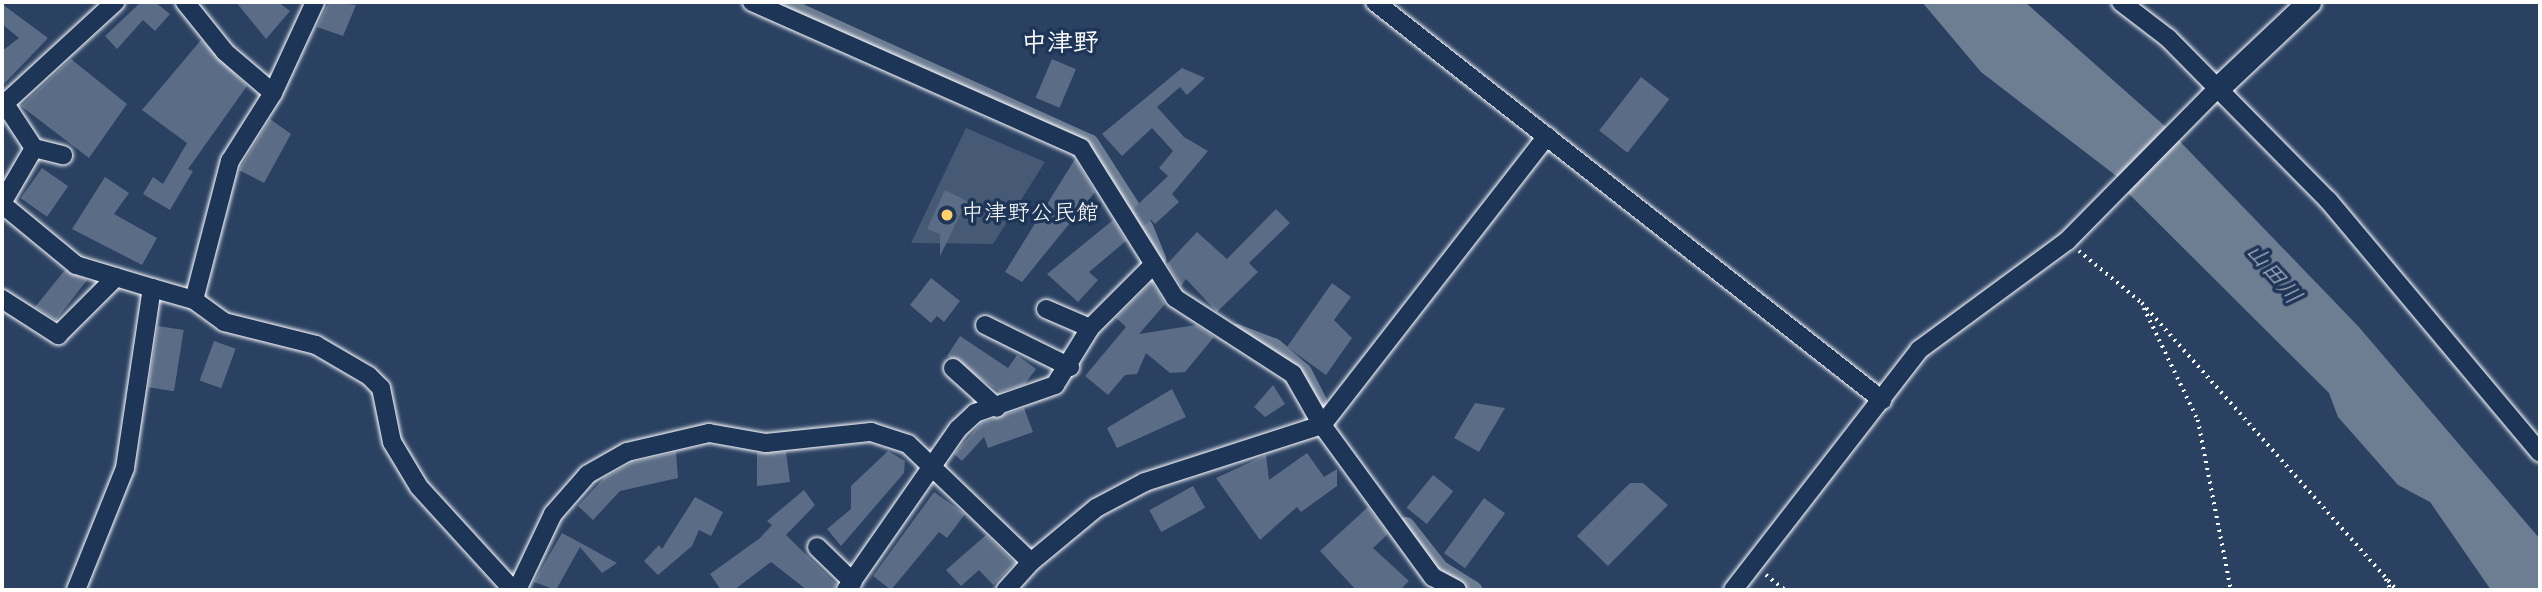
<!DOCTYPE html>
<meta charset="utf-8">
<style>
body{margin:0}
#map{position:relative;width:2542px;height:592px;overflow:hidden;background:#2a4161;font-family:"Indie Flower","Klee One",sans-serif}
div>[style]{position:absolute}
.green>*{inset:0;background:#465975}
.water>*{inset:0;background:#6d7d92}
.canal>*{height:19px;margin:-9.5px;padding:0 9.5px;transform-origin:9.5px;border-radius:9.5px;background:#6d7d92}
.building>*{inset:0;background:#5b6c86;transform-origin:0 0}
.path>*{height:3.5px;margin-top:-1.75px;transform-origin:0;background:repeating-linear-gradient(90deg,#fff 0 2px,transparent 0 7px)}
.roads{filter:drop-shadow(0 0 2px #fff) drop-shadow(0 0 2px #fff)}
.minor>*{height:18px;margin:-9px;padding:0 9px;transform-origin:9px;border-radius:9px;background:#1d3557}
.tertiary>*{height:23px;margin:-11.5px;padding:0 11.5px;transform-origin:11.5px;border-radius:11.5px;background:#1d3557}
.dots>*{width:19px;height:19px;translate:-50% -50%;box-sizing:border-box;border:4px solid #1d3557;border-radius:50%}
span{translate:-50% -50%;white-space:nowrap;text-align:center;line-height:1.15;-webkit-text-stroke:7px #1d3557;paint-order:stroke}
.poi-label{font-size:23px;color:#fff}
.left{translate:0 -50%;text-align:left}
.water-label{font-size:24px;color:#b6bec8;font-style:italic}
.quarter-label{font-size:26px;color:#fff;font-weight:700}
.frame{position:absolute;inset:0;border:4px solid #fff;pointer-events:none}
</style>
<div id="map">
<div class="green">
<div style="clip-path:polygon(966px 128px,1045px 162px,993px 244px,911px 243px)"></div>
</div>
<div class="water">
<div style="clip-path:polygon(1922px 2px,2025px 2px,2167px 128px,2358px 326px,2540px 539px,2540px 590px,2491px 590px,2430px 502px,2398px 485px,2338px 417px,2329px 393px,2127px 192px,2132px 188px,1981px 72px)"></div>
</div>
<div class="canal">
<div style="left:776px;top:2px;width:343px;rotate:24.3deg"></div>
<div style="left:1089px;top:143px;width:102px;rotate:57.4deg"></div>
<div style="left:1144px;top:229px;width:32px;rotate:68deg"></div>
<div style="left:1236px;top:333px;width:40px;rotate:21deg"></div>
<div style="left:1273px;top:347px;width:38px;rotate:41deg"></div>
<div style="left:1302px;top:372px;width:33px;rotate:63deg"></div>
<div style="left:1405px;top:526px;width:55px;rotate:51.7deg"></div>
<div style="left:1439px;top:569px;width:40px;rotate:32deg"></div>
</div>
<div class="building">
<div style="clip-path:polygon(141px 2px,155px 2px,170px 14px,155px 31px,143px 20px,117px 49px,105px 36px)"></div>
<div style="clip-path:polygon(236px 2px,278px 2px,290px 11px,266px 39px)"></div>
<div style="clip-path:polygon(329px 2px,356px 5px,343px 36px,317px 27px)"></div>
<div style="clip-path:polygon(2px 4px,48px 38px,2px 86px,2px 51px,19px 38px,2px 24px)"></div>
<div style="clip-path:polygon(201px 40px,247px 86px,188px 169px,193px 171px,170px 210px,143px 194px,153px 177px,163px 184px,187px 143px,142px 110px)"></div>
<div style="clip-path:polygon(71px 59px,127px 104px,89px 158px,21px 106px)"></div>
<div style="left:1052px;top:59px;width:26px;height:42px;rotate:23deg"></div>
<div style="clip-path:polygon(1182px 68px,1205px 78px,1187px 95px,1180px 87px,1157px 107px,1184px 137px,1208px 151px,1172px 194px,1179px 202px,1155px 224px,1151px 220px,1143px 226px,1133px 209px,1168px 176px,1159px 168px,1173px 151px,1152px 128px,1122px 156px,1102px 134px)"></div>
<div style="left:1641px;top:77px;width:36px;height:68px;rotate:38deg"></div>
<div style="clip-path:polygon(270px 119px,291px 134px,264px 183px,239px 170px)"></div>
<div style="clip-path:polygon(1075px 159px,1095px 192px,1022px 282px,1005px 272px)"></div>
<div style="left:42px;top:168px;width:32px;height:37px;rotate:35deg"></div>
<div style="clip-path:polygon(105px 177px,129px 193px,114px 214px,157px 238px,142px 265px,72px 229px)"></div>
<div style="clip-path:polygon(945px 190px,967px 201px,940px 256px,940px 234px,927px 229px)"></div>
<div style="clip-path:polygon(1276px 209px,1290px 223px,1249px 263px,1258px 272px,1217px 312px,1186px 279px,1181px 286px,1167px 264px,1197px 232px,1227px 259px)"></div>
<div style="clip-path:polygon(1113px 220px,1126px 241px,1089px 272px,1098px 280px,1078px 302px,1047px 274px)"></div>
<div style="clip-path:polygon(65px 270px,87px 280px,56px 320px,35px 307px)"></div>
<div style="clip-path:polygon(931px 278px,960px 301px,944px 322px,937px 316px,931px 323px,910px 305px)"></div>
<div style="clip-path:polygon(1152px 282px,1165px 304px,1139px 334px,1196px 325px,1214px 337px,1185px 372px,1170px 373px,1146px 353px,1137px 374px,1125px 375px,1108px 395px,1085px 376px,1126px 327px,1116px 318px)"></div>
<div style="clip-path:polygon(1332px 283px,1351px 297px,1334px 320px,1352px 338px,1326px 375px,1287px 347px)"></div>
<div style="left:158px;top:326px;width:26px;height:62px;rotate:9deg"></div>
<div style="clip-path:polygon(960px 336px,1008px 368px,1017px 355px,1036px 369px,1025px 384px,1000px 392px,947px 356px)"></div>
<div style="left:214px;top:341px;width:23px;height:42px;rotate:20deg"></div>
<div style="clip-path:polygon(1273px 385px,1285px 404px,1265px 417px,1254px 407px)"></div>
<div style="clip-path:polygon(1172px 389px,1186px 417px,1117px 448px,1107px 428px)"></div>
<div style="clip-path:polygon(1475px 403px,1505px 408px,1479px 452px,1454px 438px)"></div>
<div style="clip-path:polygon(1024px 408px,1033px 432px,988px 448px,984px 437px,962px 461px,954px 454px,981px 423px)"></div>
<div style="clip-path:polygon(888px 451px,905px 461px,904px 473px,841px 546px,827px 529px,851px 509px,851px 486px)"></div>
<div style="clip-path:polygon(676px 452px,678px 478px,620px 491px,593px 520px,578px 506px,604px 478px,631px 463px)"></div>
<div style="clip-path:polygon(786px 452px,790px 482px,757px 486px,757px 453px)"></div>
<div style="clip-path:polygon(1307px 453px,1324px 477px,1337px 469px,1337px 486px,1301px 512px,1297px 507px,1260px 540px,1216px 478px,1266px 455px,1269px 480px)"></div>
<div style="left:1433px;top:475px;width:26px;height:42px;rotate:39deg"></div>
<div style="clip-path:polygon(1630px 483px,1643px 483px,1668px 505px,1608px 566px,1577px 536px)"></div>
<div style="left:1193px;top:486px;width:25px;height:50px;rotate:61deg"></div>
<div style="clip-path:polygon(804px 490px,815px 505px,786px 535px,836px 584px,835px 590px,807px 590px,771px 562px,734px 590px,721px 590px,710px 574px,760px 538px,772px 525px,767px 521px)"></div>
<div style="clip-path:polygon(934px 492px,965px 514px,947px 538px,939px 532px,891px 590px,873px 576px)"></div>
<div style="clip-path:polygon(695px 497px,723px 512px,711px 536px,699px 530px,692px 546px,658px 575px,644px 561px,659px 545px,662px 549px)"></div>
<div style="left:1484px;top:498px;width:26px;height:68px;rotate:36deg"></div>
<div style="clip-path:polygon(1368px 507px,1388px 534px,1373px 548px,1409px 581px,1400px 590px,1356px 590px,1320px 551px)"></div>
<div style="clip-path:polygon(562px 533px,577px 541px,617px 563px,602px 573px,580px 547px,556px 590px,534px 582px)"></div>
<div style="clip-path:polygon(986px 535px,1015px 563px,993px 585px,979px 570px,961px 586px,946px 570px)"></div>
</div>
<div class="path">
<div style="left:2079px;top:251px;width:82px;rotate:39.5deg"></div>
<div style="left:2142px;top:303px;width:384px;rotate:48.4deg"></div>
<div style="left:2144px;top:308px;width:124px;rotate:64.3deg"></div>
<div style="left:2198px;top:420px;width:173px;rotate:79deg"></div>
<div style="left:1766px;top:575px;width:24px;rotate:38deg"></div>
<div style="left:2386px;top:579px;width:12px;rotate:66deg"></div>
</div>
<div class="roads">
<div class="minor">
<div style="left:185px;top:2px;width:64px;rotate:51.3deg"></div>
<div style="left:225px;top:52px;width:63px;rotate:40.5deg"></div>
<div style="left:752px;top:2px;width:360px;rotate:23.9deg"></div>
<div style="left:1081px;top:148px;width:177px;rotate:57.9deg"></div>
<div style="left:1175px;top:298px;width:140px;rotate:32.8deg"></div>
<div style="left:1293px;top:374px;width:59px;rotate:60.4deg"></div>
<div style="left:1322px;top:425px;width:188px;rotate:53.9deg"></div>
<div style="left:1433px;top:577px;width:27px;rotate:28deg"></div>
<div style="left:1375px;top:2px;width:645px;rotate:38.13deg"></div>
<div style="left:2121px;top:2px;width:59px;rotate:37.5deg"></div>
<div style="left:2168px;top:38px;width:228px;rotate:45.4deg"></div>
<div style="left:2328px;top:200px;width:330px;rotate:50deg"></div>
<div style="left:2px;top:106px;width:154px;rotate:-42.6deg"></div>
<div style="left:34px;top:148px;width:30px;rotate:14deg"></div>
<div style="left:2px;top:203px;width:64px;rotate:-59.8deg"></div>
<div style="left:34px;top:148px;width:53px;rotate:-123.4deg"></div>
<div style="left:2px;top:204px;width:96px;rotate:39.5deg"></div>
<div style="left:76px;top:265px;width:79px;rotate:16.8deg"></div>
<div style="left:2px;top:299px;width:67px;rotate:32.7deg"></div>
<div style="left:58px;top:335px;width:82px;rotate:-45deg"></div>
<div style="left:194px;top:300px;width:144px;rotate:-75.5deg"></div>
<div style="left:230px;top:161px;width:80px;rotate:-57.7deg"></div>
<div style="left:273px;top:93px;width:100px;rotate:-65.2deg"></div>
<div style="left:1046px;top:309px;width:48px;rotate:23.4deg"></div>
<div style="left:985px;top:325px;width:95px;rotate:26.3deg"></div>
<div style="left:953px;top:368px;width:59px;rotate:42.3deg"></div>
<div style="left:817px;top:547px;width:50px;rotate:44.2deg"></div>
<div style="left:1031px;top:562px;width:85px;rotate:-39.7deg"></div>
<div style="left:1096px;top:508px;width:55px;rotate:-28deg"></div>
<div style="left:1145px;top:482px;width:186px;rotate:-17.9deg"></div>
<div style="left:1322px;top:425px;width:366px;rotate:-52.1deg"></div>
<div style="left:76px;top:590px;width:131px;rotate:-68.1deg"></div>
<div style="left:125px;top:468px;width:182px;rotate:-81.5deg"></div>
<div style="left:152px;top:288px;width:44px;rotate:15.9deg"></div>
<div style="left:194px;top:300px;width:37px;rotate:36deg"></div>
<div style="left:224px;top:322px;width:95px;rotate:14deg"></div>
<div style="left:316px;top:345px;width:61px;rotate:30.3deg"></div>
<div style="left:369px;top:376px;width:17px;rotate:45deg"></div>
<div style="left:381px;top:388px;width:55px;rotate:78.5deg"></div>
<div style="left:392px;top:442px;width:52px;rotate:59deg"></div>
<div style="left:419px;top:487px;width:139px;rotate:47.6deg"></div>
<div style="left:517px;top:590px;width:84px;rotate:-64.7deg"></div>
<div style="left:553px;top:514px;width:53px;rotate:-48.8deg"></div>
<div style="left:588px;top:474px;width:45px;rotate:-29.4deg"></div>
<div style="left:627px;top:452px;width:84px;rotate:-13deg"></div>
<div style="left:709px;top:433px;width:58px;rotate:10deg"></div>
<div style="left:766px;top:443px;width:106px;rotate:-6deg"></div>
<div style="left:871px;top:432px;width:39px;rotate:18deg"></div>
<div style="left:908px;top:444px;width:170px;rotate:43.8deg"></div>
<div style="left:1031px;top:562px;width:38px;rotate:132deg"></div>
<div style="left:846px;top:590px;width:196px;rotate:-55.2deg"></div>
<div style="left:958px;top:429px;width:23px;rotate:-43deg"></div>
<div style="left:975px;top:413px;width:85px;rotate:-19.3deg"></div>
<div style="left:1055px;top:385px;width:67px;rotate:-58.4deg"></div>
<div style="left:1090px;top:328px;width:88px;rotate:-45deg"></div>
<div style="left:1733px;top:590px;width:304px;rotate:-52.2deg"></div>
<div style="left:1919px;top:350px;width:184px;rotate:-36.4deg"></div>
<div style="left:2067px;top:241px;width:216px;rotate:-45.4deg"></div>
</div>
<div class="tertiary">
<div style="left:2219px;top:87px;width:124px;rotate:-43.4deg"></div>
</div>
</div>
<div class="dots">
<div style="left:947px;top:215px;background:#ffd166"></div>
</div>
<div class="poi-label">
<span class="left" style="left:961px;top:215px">中津野公民館</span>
</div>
<div class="water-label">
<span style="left:2272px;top:275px;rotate:50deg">山田川</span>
</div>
<div class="quarter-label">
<span style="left:1060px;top:46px">中津野</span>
</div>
<div class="frame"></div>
</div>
